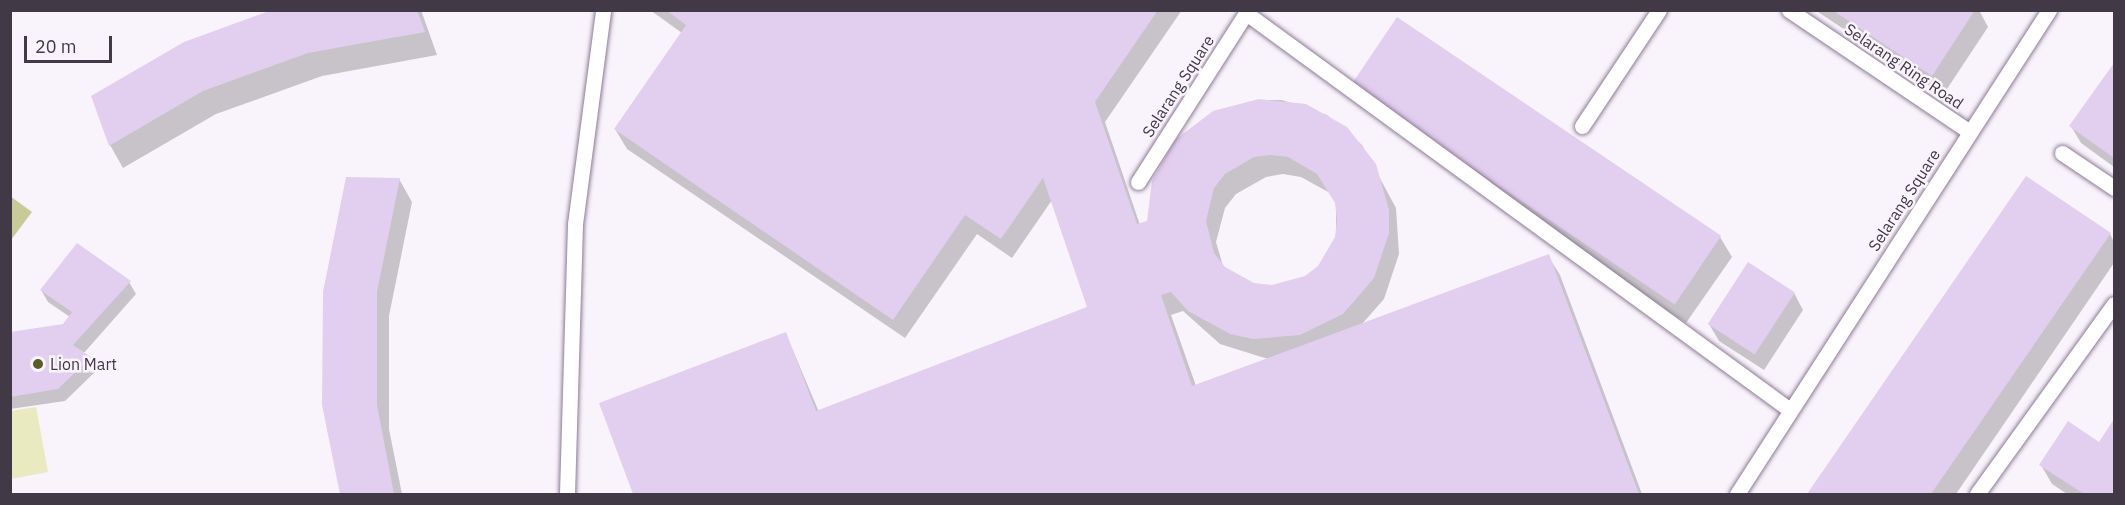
<!DOCTYPE html>
<style>
body{margin:0}
#map{position:relative;width:2125px;height:505px;overflow:hidden;background:#f9f4fb;font-family:"IBM Plex Sans",sans-serif}
div>[style]{position:absolute}
.green>*{inset:0;background:#e9eac0}
.water>*{inset:0;background:#c9ca9a}
.shadow>*{inset:0;background:#0003}
.building>*{inset:0;background:#e2ceee;transform-origin:0 0}
.roads{filter:drop-shadow(0 0 2px #8d7a97) drop-shadow(0 0 2px #8d7a97)}
.service>*{height:15px;margin:-7.5px;padding:0 7.5px;transform-origin:7.5px;border-radius:7.5px;background:#fff}
.dots>*{width:16px;height:16px;translate:-50% -50%;box-sizing:border-box;border:3px solid #f9f4fb;border-radius:50%}
span{translate:-50% -50%;white-space:nowrap;text-align:center;line-height:1.15;-webkit-text-stroke:5px #f9f4fb;paint-order:stroke}
.street-label{font-size:16px;color:#413945}
.poi-label{font-size:16px;color:#413945}
.left{translate:0 -50%;text-align:left}
.frame{position:absolute;inset:0;border:12px solid #413945;pointer-events:none}
.scale{position:absolute;left:24px;top:36px;width:88px;height:27px;box-sizing:border-box;border:3px solid #413945;border-top:0;padding-left:8px;font-size:18px;line-height:21px;white-space:nowrap;color:#413945;-webkit-text-stroke:4px #f9f4fb;paint-order:stroke}
</style>
<div id="map">
<div class="green">
<div style="clip-path:polygon(36px 407px,48px 472px,11px 479px,11px 411px)"></div>
</div>
<div class="water">
<div style="clip-path:polygon(10px 196px,32px 212px,11px 240px,10px 240px)"></div>
</div>
<div class="shadow">
<div style="clip-path:polygon(276px 10px,421px 10px,437px 55px,322px 76px,216px 114px,123px 168px,110px 145px,93px 97px)"></div>
<div style="clip-path:polygon(evenodd,650px 10px,1182px 10px,1105px 122px,1140px 225px,1148px 222px,1259px 100px,1282px 100px,1327px 115px,1362px 145px,1396px 208px,1399px 254px,1384px 299px,1362px 324px,1548px 256px,1560px 275px,1642px 494px,635px 494px,601px 404px,786px 334px,819px 412px,1089px 308px,1052px 200px,1012px 258px,977px 234px,905px 338px,627px 149px,615px 129px,682px 33px,650px 10px,1283px 174px,1301px 177px,1330px 193px,1336px 203px,1336px 237px,1319px 267px,1305px 278px,1272px 287px,1254px 285px,1223px 266px,1216px 242px,1225px 208px,1236px 194px,1266px 177px,1283px 174px,650px 10px,1183px 311px,1220px 344px,1268px 359px,1196px 386px,1171px 315px,1183px 311px)"></div>
<div style="clip-path:polygon(1815px 10px,1979px 10px,1988px 27px,1943px 95px)"></div>
<div style="clip-path:polygon(2114px 65px,2114px 167px,2081px 143px,2071px 126px)"></div>
<div style="clip-path:polygon(1363px 105px,1720px 237px,1732px 257px,1686px 323px)"></div>
<div style="clip-path:polygon(2026px 178px,2110px 234px,2114px 242px,2114px 263px,1956px 494px,1809px 494px)"></div>
<div style="clip-path:polygon(399px 179px,412px 202px,389px 316px,389px 429px,402px 494px,341px 494px,323px 405px)"></div>
<div style="clip-path:polygon(129px 282px,136px 294px,83px 354px,97px 370px,65px 401px,10px 409px,10px 333px,63px 326px,70px 317px,48px 302px,41px 290px)"></div>
<div style="clip-path:polygon(1794px 293px,1803px 310px,1764px 370px,1719px 341px,1709px 324px)"></div>
<div style="clip-path:polygon(2114px 422px,2114px 494px,2067px 494px,2052px 484px,2041px 465px,2099px 444px)"></div>
</div>
<div class="building">
<div style="clip-path:polygon(272px 10px,417px 10px,425px 32px,308px 53px,203px 91px,109px 146px,91px 96px,184px 42px)"></div>
<div style="clip-path:polygon(evenodd,666px 10px,1158px 10px,1095px 102px,1137px 224px,1147px 221px,1152px 181px,1175px 140px,1213px 111px,1259px 99px,1306px 104px,1347px 127px,1376px 164px,1389px 210px,1389px 233px,1374px 278px,1343px 314px,1300px 335px,1253px 339px,1230px 334px,1188px 311px,1171px 292px,1161px 295px,1192px 386px,1549px 254px,1639px 494px,633px 494px,599px 403px,786px 332px,816px 411px,1087px 307px,1043px 178px,1001px 239px,965px 215px,893px 320px,614px 129px,686px 25px,666px 10px,1271px 155px,1288px 157px,1317px 174px,1335px 203px,1337px 220px,1335px 237px,1318px 266px,1305px 276px,1272px 285px,1254px 283px,1225px 267px,1214px 253px,1206px 221px,1214px 188px,1225px 174px,1254px 157px,1271px 155px)"></div>
<div style="clip-path:polygon(1832px 10px,1975px 10px,1932px 76px)"></div>
<div style="left:1397px;top:17px;width:391px;height:83px;rotate:34deg"></div>
<div style="clip-path:polygon(2114px 63px,2114px 158px,2069px 126px)"></div>
<div style="clip-path:polygon(2026px 176px,2111px 233px,1931px 494px,1807px 494px)"></div>
<div style="clip-path:polygon(346px 177px,400px 178px,377px 292px,377px 405px,394px 494px,340px 494px,322px 405px,323px 292px)"></div>
<div style="clip-path:polygon(77px 243px,131px 281px,73px 345px,91px 357px,58px 389px,10px 397px,10px 332px,63px 324px,72px 312px,40px 290px)"></div>
<div style="left:1748px;top:262px;width:56px;height:74px;rotate:33deg"></div>
<div style="clip-path:polygon(2114px 419px,2114px 494px,2084px 494px,2039px 465px,2068px 421px,2099px 442px)"></div>
</div>
<div class="roads">
<div class="service">
<div style="left:1789px;top:10px;width:218px;rotate:34deg"></div>
<div style="left:1246px;top:13px;width:673px;rotate:36.12deg"></div>
<div style="left:1582px;top:126px;width:139px;rotate:-56.4deg"></div>
<div style="left:2062px;top:153px;width:63px;rotate:33.9deg"></div>
<div style="left:1138px;top:182px;width:204px;rotate:-57.4deg"></div>
<div style="left:567px;top:494px;width:270px;rotate:-88.3deg"></div>
<div style="left:575px;top:224px;width:216px;rotate:-82.5deg"></div>
<div style="left:1737px;top:494px;width:576px;rotate:-57.19deg"></div>
<div style="left:1977px;top:494px;width:234px;rotate:-54.2deg"></div>
</div>
</div>
<div class="dots">
<div style="left:38px;top:364px;background:#5c5c29"></div>
</div>
<div class="street-label">
<span style="left:1904px;top:66px;rotate:34deg">Selarang Ring Road</span>
<span style="left:1178px;top:86px;rotate:-57deg">Selarang Square</span>
<span style="left:1904px;top:200px;rotate:-57deg">Selarang Square</span>
</div>
<div class="poi-label">
<span class="left" style="left:50px;top:364px">Lion Mart</span>
</div>
<div class="frame"></div>
<div class="scale">20 m</div>
</div>
